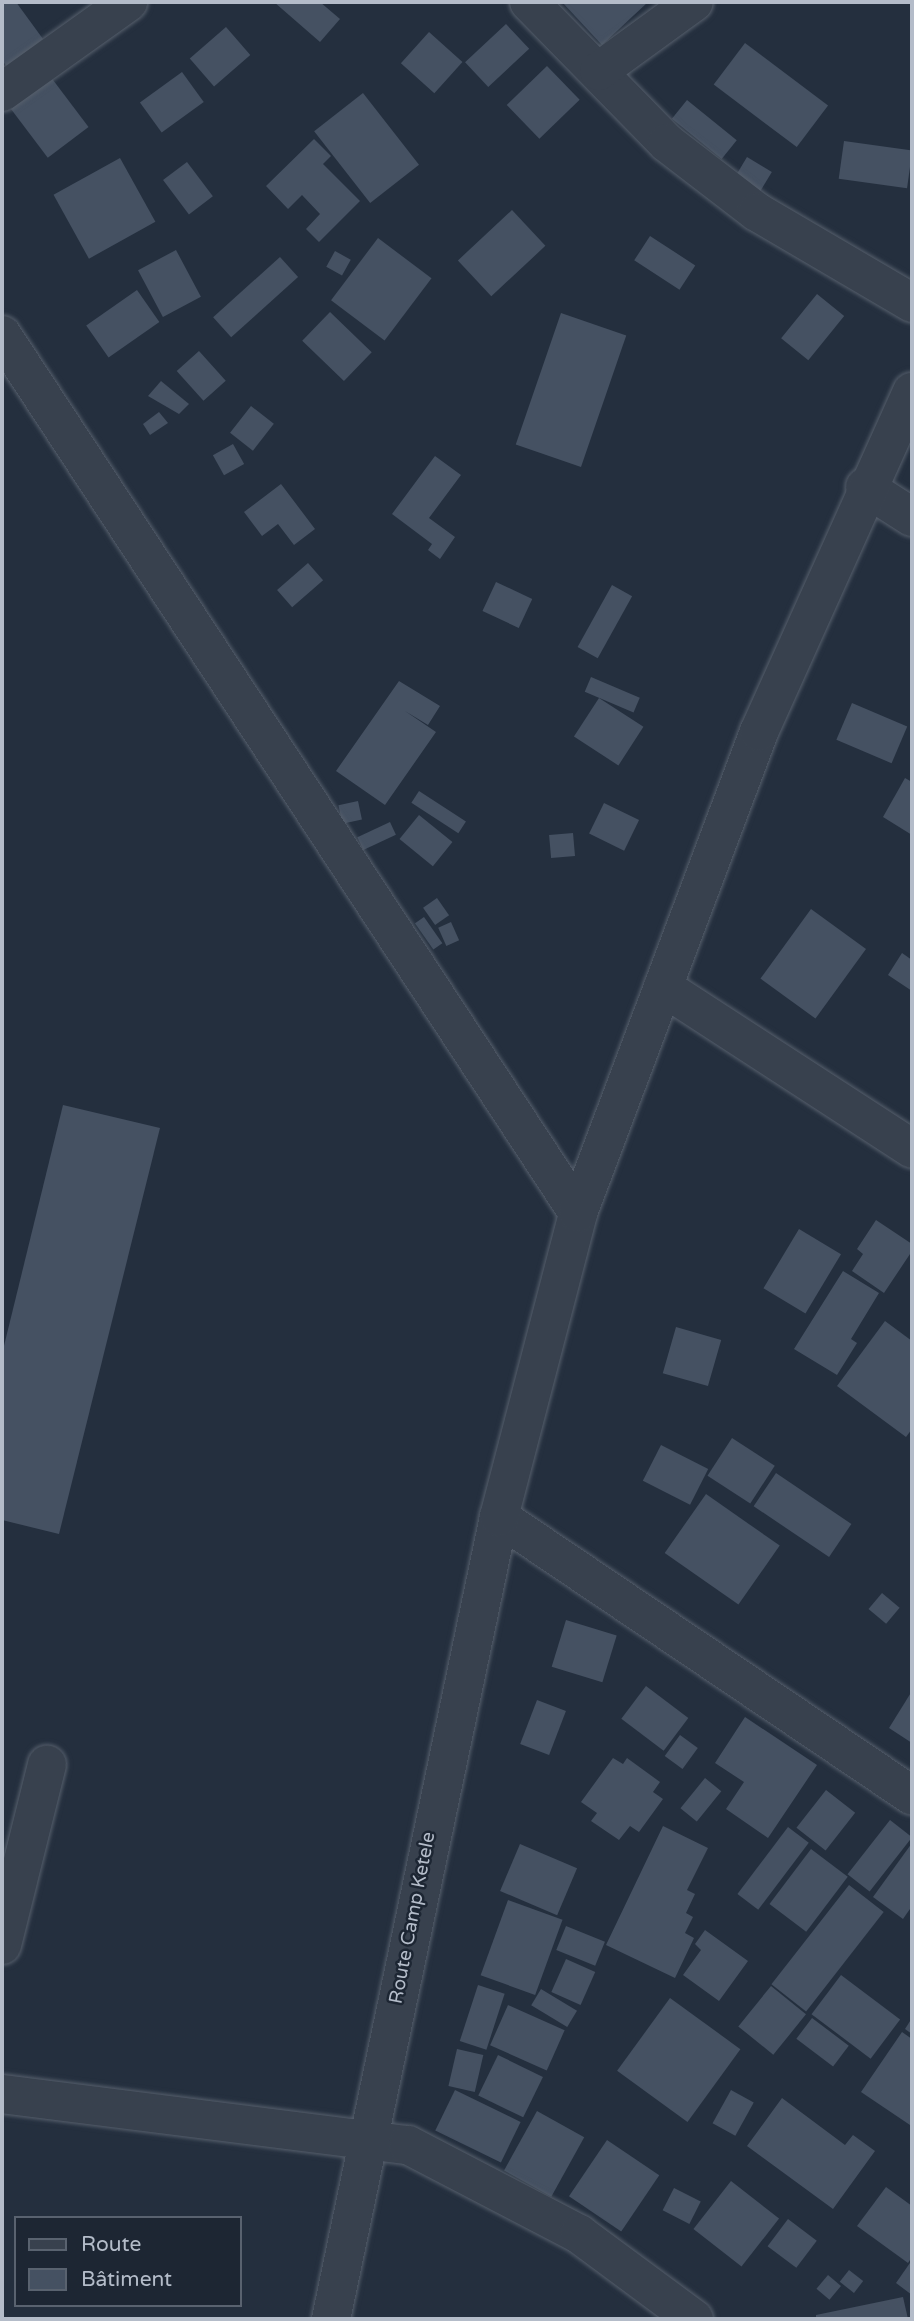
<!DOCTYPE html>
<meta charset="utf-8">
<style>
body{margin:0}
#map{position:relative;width:914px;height:2321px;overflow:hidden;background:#242f3e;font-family:"Varela Round",sans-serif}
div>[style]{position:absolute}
.building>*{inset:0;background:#455162;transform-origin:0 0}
.roads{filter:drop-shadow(0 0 2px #565f6c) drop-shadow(0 0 2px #565f6c)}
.minor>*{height:38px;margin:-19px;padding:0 19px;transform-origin:19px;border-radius:19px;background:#38414e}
span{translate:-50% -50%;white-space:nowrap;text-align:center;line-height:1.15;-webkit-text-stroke:5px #1d2633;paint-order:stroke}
.street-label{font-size:19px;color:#b4bcc9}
.frame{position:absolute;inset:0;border:4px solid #b4bcc9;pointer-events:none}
.legend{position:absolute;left:14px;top:2216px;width:228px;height:91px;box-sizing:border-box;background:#1d2633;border:2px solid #59626f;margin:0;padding:9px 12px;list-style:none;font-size:21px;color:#b4bcc9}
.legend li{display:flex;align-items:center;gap:14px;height:35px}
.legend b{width:35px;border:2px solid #59626f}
</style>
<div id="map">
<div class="building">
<div style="clip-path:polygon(2px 2px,16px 2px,43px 39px,7px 67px,2px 60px)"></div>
<div style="clip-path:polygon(274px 2px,320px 2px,340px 19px,320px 42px)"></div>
<div style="clip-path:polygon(562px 2px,648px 2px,602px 45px)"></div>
<div style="left:506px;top:24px;width:34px;height:56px;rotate:47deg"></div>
<div style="left:226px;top:27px;width:37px;height:48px;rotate:49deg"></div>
<div style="left:429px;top:32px;width:45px;height:42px;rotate:42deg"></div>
<div style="left:745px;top:43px;width:104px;height:52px;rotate:37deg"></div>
<div style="left:547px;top:66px;width:47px;height:56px;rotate:46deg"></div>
<div style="left:182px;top:72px;width:37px;height:52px;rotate:54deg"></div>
<div style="left:50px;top:76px;width:64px;height:51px;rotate:53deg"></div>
<div style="left:363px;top:93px;width:91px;height:62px;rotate:52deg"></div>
<div style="left:687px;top:100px;width:64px;height:24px;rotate:39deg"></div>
<div style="clip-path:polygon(314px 139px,331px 156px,323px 164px,360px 201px,319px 242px,306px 229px,320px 214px,302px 195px,288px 209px,266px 186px)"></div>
<div style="left:844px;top:141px;width:69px;height:38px;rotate:8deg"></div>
<div style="left:747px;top:157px;width:29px;height:32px;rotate:31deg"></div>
<div style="left:120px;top:158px;width:73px;height:76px;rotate:61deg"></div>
<div style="left:187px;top:162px;width:43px;height:30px;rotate:53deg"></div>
<div style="left:512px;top:210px;width:49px;height:74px;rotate:47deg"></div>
<div style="left:650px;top:236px;width:54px;height:29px;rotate:33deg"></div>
<div style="left:378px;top:238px;width:67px;height:78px;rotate:37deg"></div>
<div style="left:176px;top:250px;width:53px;height:43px;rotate:62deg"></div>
<div style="left:335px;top:251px;width:18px;height:18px;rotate:29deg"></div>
<div style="left:280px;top:257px;width:27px;height:90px;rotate:48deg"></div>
<div style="left:137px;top:290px;width:39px;height:62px;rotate:55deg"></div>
<div style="left:817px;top:294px;width:35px;height:57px;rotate:39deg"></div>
<div style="left:330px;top:312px;width:58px;height:40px;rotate:44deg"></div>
<div style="left:561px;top:313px;width:69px;height:139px;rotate:19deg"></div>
<div style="left:199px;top:351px;width:40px;height:30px;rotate:48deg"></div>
<div style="clip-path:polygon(161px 381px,189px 404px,179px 414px,148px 396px)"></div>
<div style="left:251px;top:406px;width:29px;height:34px;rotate:38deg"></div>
<div style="clip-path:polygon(159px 412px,168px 423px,150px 435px,143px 424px)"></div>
<div style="left:233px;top:444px;width:23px;height:23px;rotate:61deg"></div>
<div style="clip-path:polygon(435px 456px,461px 475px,429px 518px,455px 537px,440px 559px,428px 550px,432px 544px,392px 514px)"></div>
<div style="clip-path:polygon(281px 484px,315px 529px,294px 545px,278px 524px,262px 536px,244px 512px)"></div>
<div style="left:308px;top:563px;width:23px;height:41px;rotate:49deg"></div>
<div style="left:496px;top:582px;width:40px;height:32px;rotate:25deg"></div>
<div style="left:612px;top:585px;width:23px;height:71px;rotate:29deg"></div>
<div style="left:591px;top:677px;width:53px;height:16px;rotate:23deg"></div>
<div style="clip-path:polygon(399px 681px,440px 706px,428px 725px,405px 711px,436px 732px,385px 805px,336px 771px)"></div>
<div style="left:599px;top:698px;width:53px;height:46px;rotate:33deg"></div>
<div style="left:852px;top:703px;width:60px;height:40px;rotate:23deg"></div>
<div style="clip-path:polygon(905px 778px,912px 782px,912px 835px,883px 817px)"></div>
<div style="left:419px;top:791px;width:56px;height:14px;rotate:33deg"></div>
<div style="left:358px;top:801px;width:19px;height:20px;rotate:78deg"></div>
<div style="left:604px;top:803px;width:39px;height:34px;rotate:26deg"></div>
<div style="left:419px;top:815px;width:43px;height:31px;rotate:39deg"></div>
<div style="left:390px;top:822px;width:14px;height:36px;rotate:65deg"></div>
<div style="left:573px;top:833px;width:23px;height:24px;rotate:85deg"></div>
<div style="left:437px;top:898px;width:21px;height:17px;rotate:55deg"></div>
<div style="left:811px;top:909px;width:68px;height:86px;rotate:36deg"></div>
<div style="left:424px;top:917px;width:32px;height:11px;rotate:55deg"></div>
<div style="left:451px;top:922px;width:20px;height:14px;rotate:66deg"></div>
<div style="clip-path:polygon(902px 953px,912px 960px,912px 991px,888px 975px)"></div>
<div style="clip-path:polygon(63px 1105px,160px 1128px,59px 1534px,2px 1520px,2px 1354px)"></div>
<div style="clip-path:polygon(876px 1220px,912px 1244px,912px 1251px,884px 1293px,852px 1271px,863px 1254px,857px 1249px)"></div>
<div style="left:799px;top:1229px;width:49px;height:69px;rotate:31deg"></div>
<div style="clip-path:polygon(843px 1271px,879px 1293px,851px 1339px,857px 1343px,837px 1375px,794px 1349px)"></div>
<div style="clip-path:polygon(885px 1321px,912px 1341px,912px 1429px,906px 1437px,837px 1386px)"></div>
<div style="left:676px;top:1327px;width:47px;height:48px;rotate:16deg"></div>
<div style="left:732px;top:1438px;width:51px;height:45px;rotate:33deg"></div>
<div style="left:661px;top:1445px;width:53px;height:40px;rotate:27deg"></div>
<div style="left:776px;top:1473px;width:91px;height:40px;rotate:34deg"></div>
<div style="left:706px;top:1494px;width:90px;height:72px;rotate:35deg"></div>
<div style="left:882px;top:1593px;width:23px;height:21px;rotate:40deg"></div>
<div style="left:566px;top:1620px;width:53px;height:49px;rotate:17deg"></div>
<div style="left:646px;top:1686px;width:53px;height:41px;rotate:37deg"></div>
<div style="clip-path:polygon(912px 1691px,912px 1743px,889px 1728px)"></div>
<div style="left:537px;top:1700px;width:31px;height:47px;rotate:21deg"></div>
<div style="clip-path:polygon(745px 1717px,817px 1765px,768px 1838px,726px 1809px,744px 1782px,715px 1763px)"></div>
<div style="left:680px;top:1735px;width:22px;height:26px;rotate:36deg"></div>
<div style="clip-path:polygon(613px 1758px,623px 1764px,627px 1758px,660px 1782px,653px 1792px,663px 1799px,639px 1832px,630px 1826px,619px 1840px,591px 1821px,597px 1813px,581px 1802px)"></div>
<div style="left:705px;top:1778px;width:21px;height:39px;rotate:39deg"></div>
<div style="left:826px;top:1790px;width:37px;height:48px;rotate:38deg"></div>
<div style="left:890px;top:1820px;width:28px;height:69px;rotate:38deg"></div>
<div style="clip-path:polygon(663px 1826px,708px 1848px,687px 1890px,695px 1894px,686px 1913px,693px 1917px,685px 1933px,694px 1938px,675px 1978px,606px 1945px)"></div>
<div style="left:788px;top:1827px;width:26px;height:84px;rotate:37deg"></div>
<div style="clip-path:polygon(912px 1843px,912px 1906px,903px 1919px,873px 1897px)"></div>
<div style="left:520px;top:1844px;width:62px;height:51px;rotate:23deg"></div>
<div style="left:811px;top:1849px;width:46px;height:69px;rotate:37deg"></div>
<div style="left:849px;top:1885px;width:44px;height:126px;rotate:38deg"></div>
<div style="left:508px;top:1900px;width:58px;height:80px;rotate:20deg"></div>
<div style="left:566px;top:1926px;width:42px;height:26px;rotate:22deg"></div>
<div style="clip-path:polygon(705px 1930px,748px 1961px,719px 2001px,683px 1975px,701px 1950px,695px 1944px)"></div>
<div style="left:566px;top:1959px;width:32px;height:36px;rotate:24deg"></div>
<div style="left:841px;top:1975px;width:74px;height:49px;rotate:37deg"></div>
<div style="left:478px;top:1985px;width:28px;height:59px;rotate:18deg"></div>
<div style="left:771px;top:1986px;width:45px;height:52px;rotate:39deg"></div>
<div style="left:541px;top:1989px;width:42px;height:19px;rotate:31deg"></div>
<div style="left:670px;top:1998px;width:87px;height:90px;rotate:36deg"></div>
<div style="left:508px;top:2005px;width:62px;height:44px;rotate:24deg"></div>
<div style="left:812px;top:2018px;width:46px;height:26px;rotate:37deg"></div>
<div style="clip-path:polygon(912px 2018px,912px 2034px,905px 2029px)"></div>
<div style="clip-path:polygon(902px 2032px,912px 2039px,910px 2125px,861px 2092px)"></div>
<div style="left:457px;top:2049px;width:27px;height:38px;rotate:13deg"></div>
<div style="left:498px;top:2055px;width:50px;height:45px;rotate:26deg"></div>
<div style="left:455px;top:2090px;width:73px;height:45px;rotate:26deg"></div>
<div style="left:731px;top:2090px;width:26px;height:38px;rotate:29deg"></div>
<div style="clip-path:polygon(782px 2098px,845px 2145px,853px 2135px,875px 2151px,833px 2209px,747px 2146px)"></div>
<div style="left:537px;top:2111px;width:54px;height:68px;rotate:29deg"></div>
<div style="left:607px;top:2140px;width:63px;height:68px;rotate:34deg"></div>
<div style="left:731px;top:2181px;width:61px;height:61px;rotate:38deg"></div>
<div style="clip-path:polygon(886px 2187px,912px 2206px,912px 2257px,908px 2263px,857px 2226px)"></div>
<div style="left:674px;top:2188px;width:30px;height:25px;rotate:27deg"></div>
<div style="left:788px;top:2219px;width:36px;height:34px;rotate:37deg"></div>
<div style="clip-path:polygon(912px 2260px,912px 2295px,896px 2283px)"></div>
<div style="left:849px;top:2270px;width:18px;height:15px;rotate:38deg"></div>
<div style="left:828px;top:2275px;width:17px;height:18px;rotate:40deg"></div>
<div style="clip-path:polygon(903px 2297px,908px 2319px,816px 2319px,816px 2315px)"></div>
</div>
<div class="roads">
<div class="minor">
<div style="left:529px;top:2px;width:197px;rotate:45.6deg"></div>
<div style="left:667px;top:143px;width:113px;rotate:37.5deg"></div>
<div style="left:757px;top:212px;width:180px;rotate:30.4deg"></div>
<div style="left:599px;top:71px;width:117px;rotate:-36deg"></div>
<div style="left:2px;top:92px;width:155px;rotate:-35.5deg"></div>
<div style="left:2px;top:335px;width:1050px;rotate:56.73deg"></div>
<div style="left:865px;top:487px;width:56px;rotate:32.6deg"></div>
<div style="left:663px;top:987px;width:297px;rotate:33deg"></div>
<div style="left:499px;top:1517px;width:498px;rotate:34deg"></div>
<div style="left:2px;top:1945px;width:186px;rotate:-76deg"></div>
<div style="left:2px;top:2094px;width:409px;rotate:7.2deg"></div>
<div style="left:408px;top:2145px;width:193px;rotate:27.5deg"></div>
<div style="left:579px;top:2234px;width:143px;rotate:36.5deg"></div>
<div style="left:331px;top:2319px;width:819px;rotate:-78.17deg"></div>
<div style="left:499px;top:1517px;width:314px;rotate:-75.4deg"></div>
<div style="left:578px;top:1213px;width:514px;rotate:-69.38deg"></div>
<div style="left:759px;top:732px;width:373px;rotate:-65.8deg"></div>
</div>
</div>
<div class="street-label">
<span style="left:413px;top:1918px;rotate:-79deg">Route Camp Ketele</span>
</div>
<div class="frame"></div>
<ul class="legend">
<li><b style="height:9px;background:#38414e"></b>Route</li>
<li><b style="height:19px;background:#455162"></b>Bâtiment</li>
</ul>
</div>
